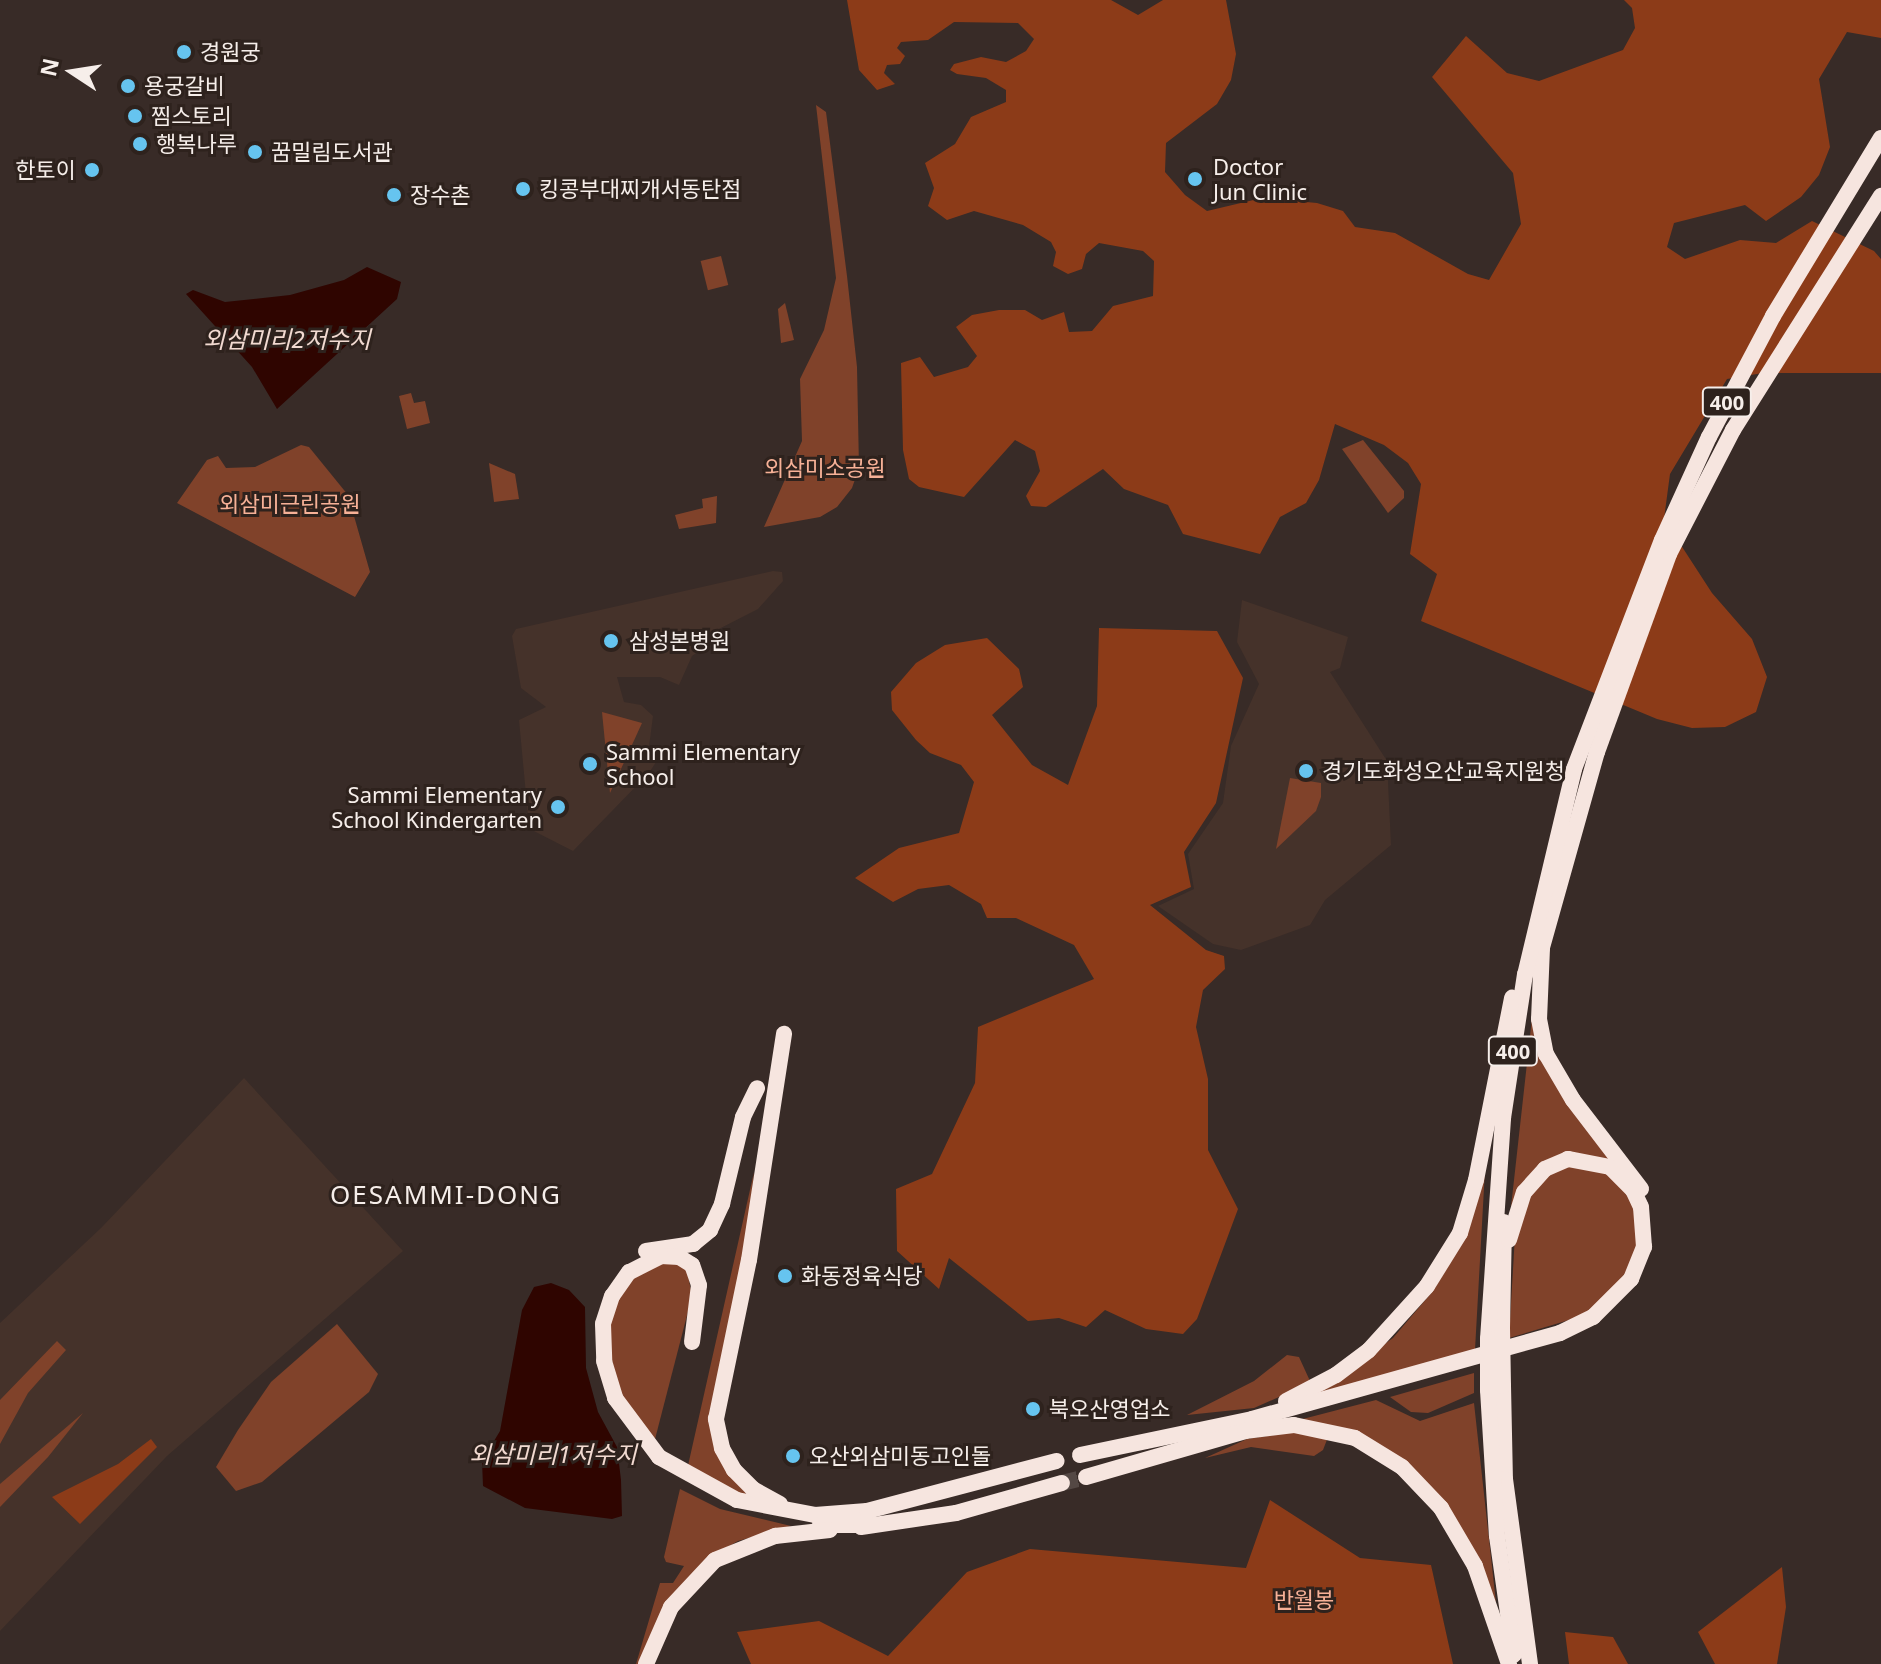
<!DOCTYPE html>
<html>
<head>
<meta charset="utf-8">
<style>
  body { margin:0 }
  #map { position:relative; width:1881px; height:1664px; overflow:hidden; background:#382b27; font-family:"Noto Sans","Noto Sans KR",sans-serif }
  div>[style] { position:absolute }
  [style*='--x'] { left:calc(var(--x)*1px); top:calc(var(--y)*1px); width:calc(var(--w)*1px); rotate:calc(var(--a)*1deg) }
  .built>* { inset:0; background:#45322a }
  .green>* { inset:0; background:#80422a; transform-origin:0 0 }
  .forest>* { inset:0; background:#8c3b18 }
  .water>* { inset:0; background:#2f0500 }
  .highway-tunnel>* { height:16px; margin-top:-8px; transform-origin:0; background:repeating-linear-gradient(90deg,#544844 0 16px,transparent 0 24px) }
  .highway>* { height:16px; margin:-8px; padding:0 8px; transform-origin:8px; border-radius:8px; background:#f6e5df }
  .highway-bridge>* { height:16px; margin:-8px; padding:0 8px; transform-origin:8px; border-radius:8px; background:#f6e5df }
  .dots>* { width:22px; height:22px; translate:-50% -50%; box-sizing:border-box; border:4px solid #2e221d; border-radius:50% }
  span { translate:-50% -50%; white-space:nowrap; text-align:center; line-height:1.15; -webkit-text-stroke:6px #2e221d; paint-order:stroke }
  .shield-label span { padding:2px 6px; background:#2e221d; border:2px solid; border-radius:6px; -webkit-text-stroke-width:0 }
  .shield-label { font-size:20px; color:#f6eeea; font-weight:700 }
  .poi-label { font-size:22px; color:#f6eeea }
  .left { translate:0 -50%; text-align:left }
  .right { translate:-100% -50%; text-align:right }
  .park-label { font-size:22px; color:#f7b197 }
  .water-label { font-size:24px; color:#f2dad1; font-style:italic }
  .quarter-label { font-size:26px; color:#f6eeea; letter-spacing:2px }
  .north { position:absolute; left:32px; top:32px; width:80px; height:80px; -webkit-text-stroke:6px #2e221d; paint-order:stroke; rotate:282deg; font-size:22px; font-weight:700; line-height:32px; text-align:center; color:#f6eeea }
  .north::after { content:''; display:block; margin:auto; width:28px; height:36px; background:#f6eeea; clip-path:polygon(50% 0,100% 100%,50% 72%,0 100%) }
</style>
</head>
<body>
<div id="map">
  <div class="built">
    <i style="clip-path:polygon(773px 571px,782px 572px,783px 581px,758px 609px,713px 632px,709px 644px,692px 656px,679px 685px,660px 677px,617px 677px,624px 702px,641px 705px,653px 716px,649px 747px,665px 748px,649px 773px,573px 851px,524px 826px,519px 817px,528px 816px,519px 720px,546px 707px,521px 688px,512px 636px,516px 629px)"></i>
    <i style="clip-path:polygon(1242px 600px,1348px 637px,1340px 668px,1330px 672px,1387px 761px,1391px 845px,1325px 900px,1310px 925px,1241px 950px,1213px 944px,1158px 906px,1194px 889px,1188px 854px,1223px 803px,1231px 746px,1259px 684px,1237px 642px)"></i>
    <i style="clip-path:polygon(244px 1078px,403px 1251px,167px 1456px,0 1631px,0 1323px,101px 1228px)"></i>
  </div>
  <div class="green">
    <i style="clip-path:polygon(816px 105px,826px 112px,847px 276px,857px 367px,859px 468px,852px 488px,837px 507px,820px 517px,764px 527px,802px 441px,800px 379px,824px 330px,836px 278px)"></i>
    <i style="left:721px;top:256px;width:30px;height:21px;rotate:76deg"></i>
    <i style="clip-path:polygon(785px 303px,794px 340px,781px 343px,778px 309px)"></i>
    <i style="clip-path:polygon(411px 393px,414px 403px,425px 401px,430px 423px,407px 429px,399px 396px)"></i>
    <i style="clip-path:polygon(1363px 440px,1404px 491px,1404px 498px,1388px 513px,1342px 449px)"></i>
    <i style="clip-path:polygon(301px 445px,309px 447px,348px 495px,370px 572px,355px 597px,177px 503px,207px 460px,218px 456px,226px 468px,255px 467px)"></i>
    <i style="clip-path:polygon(489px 463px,515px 474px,519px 499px,494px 502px)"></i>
    <i style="clip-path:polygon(717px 496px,716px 523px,679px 529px,675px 515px,703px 508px,702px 499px)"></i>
    <i style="clip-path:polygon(602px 712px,642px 723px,610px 793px)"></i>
    <i style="clip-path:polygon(1290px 778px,1321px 783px,1321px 797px,1316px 811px,1276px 849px)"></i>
    <i style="clip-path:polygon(1532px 1018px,1629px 1178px,1557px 1158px,1511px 1207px)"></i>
    <i style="clip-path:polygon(1568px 1165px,1595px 1166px,1619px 1182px,1636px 1209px,1639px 1243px,1630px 1268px,1601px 1302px,1579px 1317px,1509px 1338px,1515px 1235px,1524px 1203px,1542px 1178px)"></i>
    <i style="clip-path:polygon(1485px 1170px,1475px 1350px,1311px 1396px,1393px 1338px,1433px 1291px,1458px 1250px)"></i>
    <i style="clip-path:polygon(754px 1172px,747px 1239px,712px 1402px,749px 1499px,687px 1470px)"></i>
    <i style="clip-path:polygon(671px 1260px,687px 1270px,692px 1296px,654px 1443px,617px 1391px,608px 1335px,614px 1306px,631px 1277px)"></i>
    <i style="clip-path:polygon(337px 1324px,378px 1374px,369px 1392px,262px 1482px,236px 1491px,216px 1467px,238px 1430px,271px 1382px)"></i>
    <i style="clip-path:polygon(57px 1341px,66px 1350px,28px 1393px,0 1444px,0 1400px)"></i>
    <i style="clip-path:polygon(1287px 1355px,1299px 1357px,1310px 1381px,1297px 1389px,1254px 1408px,1187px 1415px,1254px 1381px)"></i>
    <i style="clip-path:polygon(1474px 1373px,1474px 1393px,1428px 1413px,1411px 1412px,1390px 1397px)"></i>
    <i style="clip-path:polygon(1376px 1400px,1420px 1421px,1474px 1403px,1496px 1603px,1484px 1572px,1389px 1452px,1295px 1421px)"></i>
    <i style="clip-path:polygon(83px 1413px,48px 1457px,0 1507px,0 1484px)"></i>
    <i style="clip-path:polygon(1293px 1432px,1328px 1437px,1323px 1450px,1314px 1456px,1251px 1447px,1205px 1458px,1247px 1439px)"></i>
    <i style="clip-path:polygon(680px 1489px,720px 1509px,791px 1526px,738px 1541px,708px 1558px,667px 1603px,643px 1664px,636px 1664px,660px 1583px,673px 1583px,684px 1566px,666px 1562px,664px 1557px)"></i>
  </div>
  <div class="forest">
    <i style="clip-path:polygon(847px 0,1111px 0,1138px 15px,1163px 0,1226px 0,1236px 54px,1231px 80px,1217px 104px,1166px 143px,1165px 172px,1185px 195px,1207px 211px,1262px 198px,1317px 203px,1343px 211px,1355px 227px,1395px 233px,1468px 274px,1489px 280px,1521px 224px,1513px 173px,1432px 77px,1466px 36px,1507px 73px,1539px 81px,1623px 50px,1635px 28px,1632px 8px,1624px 0,1881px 0,1881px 38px,1847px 32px,1819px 79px,1830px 147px,1819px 175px,1801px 197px,1766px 221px,1745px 205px,1674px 223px,1667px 247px,1685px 259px,1740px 240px,1776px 243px,1812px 221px,1874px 251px,1881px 259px,1881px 373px,1763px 373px,1727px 379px,1670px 474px,1664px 519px,1712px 593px,1752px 639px,1767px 677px,1756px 712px,1725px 727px,1692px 728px,1657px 719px,1421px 621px,1437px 574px,1410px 554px,1421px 484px,1408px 463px,1384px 445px,1335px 424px,1319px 480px,1306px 503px,1280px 517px,1260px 554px,1183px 534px,1168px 505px,1124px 489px,1103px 469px,1046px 507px,1031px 506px,1026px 496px,1040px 471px,1035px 451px,1015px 440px,964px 497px,919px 487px,909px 479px,903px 450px,901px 363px,920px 357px,934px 377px,968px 367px,977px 356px,956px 327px,972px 315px,999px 310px,1025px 310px,1042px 320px,1064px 312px,1069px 332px,1092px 331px,1113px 306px,1153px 296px,1154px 261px,1143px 251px,1099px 243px,1086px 254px,1082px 269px,1068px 274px,1053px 266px,1056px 252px,1051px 242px,1023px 225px,974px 211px,947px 220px,928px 206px,934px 188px,925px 163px,955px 144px,971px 117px,1006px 102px,1006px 90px,986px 78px,957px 74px,950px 70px,954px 64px,981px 57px,1006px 62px,1026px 51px,1034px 39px,1018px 23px,954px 22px,928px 40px,901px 42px,897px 48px,905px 56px,900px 64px,887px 65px,884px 73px,895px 84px,877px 90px,859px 70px)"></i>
    <i style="clip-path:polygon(1099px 628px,1217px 631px,1243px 678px,1216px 803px,1184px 852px,1191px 887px,1150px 905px,1206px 950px,1224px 956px,1225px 969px,1203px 990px,1196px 1027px,1208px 1079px,1208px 1150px,1238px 1209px,1197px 1319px,1183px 1334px,1146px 1329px,1105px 1310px,1086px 1327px,1059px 1318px,1028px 1321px,949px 1258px,939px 1289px,897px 1251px,896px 1189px,932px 1174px,975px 1083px,978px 1027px,1094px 979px,1074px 945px,1016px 918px,987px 918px,981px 904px,949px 885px,918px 889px,893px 902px,855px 878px,899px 848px,959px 833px,974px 782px,961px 765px,930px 753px,916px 740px,892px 710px,891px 692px,916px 663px,945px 645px,987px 638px,1019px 669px,1023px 687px,992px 715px,1032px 765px,1068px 785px,1097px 706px)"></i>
    <i style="clip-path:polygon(151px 1439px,157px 1447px,80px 1524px,52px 1497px,118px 1464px)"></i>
    <i style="clip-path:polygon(1270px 1500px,1360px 1558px,1431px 1565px,1453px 1664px,751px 1664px,737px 1632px,819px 1621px,888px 1656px,967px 1572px,1030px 1549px,1246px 1568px)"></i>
    <i style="clip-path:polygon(1782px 1567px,1786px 1607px,1777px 1664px,1715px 1664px,1698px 1632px)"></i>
    <i style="clip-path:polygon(1565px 1632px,1613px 1637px,1628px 1664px,1569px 1664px)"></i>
  </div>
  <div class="water">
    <i style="clip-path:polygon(367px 267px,401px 282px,397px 299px,277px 409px,252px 367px,186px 294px,193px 290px,225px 302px,290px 295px,344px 280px)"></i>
    <i style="clip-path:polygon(551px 1283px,569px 1290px,585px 1307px,586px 1368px,598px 1412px,617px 1447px,621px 1480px,622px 1516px,612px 1519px,525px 1508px,483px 1486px,482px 1461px,500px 1431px,522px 1310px,534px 1287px)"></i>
  </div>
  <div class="highway-tunnel">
    <i style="--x:1062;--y:1483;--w:25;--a:-14"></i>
  </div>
  <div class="highway">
    <i style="--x:1542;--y:948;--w:71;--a:92.4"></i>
    <i style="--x:1539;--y:1019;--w:36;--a:79"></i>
    <i style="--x:1546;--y:1054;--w:53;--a:59.6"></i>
    <i style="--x:1573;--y:1100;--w:112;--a:52.6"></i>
    <i style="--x:1539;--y:958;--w:214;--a:-74.3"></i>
    <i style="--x:1597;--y:752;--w:211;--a:-70"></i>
    <i style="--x:1669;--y:554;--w:140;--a:-62.7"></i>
    <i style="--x:1733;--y:430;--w:277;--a:-57.7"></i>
    <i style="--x:646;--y:1251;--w:48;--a:-8.5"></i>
    <i style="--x:693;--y:1244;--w:22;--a:-39"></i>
    <i style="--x:710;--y:1230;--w:29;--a:-65"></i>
    <i style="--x:722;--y:1204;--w:89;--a:-76.4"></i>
    <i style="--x:743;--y:1117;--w:32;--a:-64"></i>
    <i style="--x:1502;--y:1328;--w:106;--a:-88.9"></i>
    <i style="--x:1488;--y:1339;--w:222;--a:-86.1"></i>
    <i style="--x:1503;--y:1118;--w:145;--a:-81.3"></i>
    <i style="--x:1525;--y:975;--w:212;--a:-76.6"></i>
    <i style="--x:1574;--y:769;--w:245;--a:-69"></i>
    <i style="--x:1662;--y:540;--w:113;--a:-65.5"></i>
    <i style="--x:1709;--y:437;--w:137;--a:-62.1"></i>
    <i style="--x:1773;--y:316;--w:208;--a:-58.8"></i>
    <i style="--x:692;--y:1342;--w:57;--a:-83"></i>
    <i style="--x:699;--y:1285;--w:21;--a:-109"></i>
    <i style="--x:692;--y:1265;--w:15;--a:-148"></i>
    <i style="--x:679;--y:1257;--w:18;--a:-177"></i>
    <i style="--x:661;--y:1256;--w:36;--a:153"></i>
    <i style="--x:629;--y:1272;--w:29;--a:125"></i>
    <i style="--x:612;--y:1296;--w:29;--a:108"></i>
    <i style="--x:603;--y:1324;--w:37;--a:88"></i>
    <i style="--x:604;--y:1361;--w:39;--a:73"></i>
    <i style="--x:615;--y:1398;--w:74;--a:53.3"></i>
    <i style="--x:659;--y:1457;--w:89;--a:28.9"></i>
    <i style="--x:737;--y:1500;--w:79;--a:10.9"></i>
    <i style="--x:815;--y:1515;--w:52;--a:-4.4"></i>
    <i style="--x:867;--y:1511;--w:196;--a:-14.8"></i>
    <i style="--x:1503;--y:1386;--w:93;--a:88.8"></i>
    <i style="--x:1505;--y:1479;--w:187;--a:82.3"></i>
    <i style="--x:1488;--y:1390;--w:146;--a:86.5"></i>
    <i style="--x:1497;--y:1536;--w:120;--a:81.9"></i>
    <i style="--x:1286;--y:1401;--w:56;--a:-27.5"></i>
    <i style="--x:1336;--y:1375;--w:41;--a:-37.1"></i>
    <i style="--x:1369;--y:1350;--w:86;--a:-47.8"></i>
    <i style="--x:1427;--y:1286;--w:62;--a:-58.1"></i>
    <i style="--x:1460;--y:1233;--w:55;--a:-73.2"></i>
    <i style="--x:1476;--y:1180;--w:186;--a:-78.8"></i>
    <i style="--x:1080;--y:1455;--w:176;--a:-11.8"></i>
    <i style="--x:1252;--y:1419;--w:320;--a:-15.6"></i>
    <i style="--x:1560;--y:1333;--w:37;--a:-26"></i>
    <i style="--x:1593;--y:1317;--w:54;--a:-45"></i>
    <i style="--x:1631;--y:1279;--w:35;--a:-68"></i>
    <i style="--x:1644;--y:1247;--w:40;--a:-94.3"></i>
    <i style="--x:1641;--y:1207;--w:19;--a:-115"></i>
    <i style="--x:1633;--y:1190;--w:33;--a:-135"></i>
    <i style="--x:1610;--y:1167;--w:43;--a:-169.2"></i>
    <i style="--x:1568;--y:1159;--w:25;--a:157"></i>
    <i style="--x:1545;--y:1169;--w:31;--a:132"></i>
    <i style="--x:1524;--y:1192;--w:50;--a:107.4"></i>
    <i style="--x:1086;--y:1477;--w:166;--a:-16.1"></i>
    <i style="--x:1245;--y:1431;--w:49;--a:-7"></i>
    <i style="--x:1294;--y:1425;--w:62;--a:12"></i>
    <i style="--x:1355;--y:1438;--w:55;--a:31.7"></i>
    <i style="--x:1402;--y:1467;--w:57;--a:46.4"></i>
    <i style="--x:1441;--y:1508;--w:67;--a:59.6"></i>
    <i style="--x:1475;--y:1566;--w:104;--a:70.9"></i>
    <i style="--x:780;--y:1504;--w:31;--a:-151"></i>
    <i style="--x:753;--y:1489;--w:27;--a:-135"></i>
    <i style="--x:734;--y:1470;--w:25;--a:-119"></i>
    <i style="--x:722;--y:1448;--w:30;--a:-102"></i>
    <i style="--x:716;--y:1419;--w:162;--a:-78.3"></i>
    <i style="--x:749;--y:1260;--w:229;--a:-81.2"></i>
    <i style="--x:820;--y:1525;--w:51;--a:0"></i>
    <i style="--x:861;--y:1527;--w:96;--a:-8.4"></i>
    <i style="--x:956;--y:1513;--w:110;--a:-15.8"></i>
    <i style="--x:646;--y:1664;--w:62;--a:-66.3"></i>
    <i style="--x:671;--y:1607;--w:64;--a:-46.9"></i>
    <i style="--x:715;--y:1560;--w:65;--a:-21.8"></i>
    <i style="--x:775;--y:1536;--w:55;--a:-6.2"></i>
  </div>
  <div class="highway-bridge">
    <i style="--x:1502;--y:1328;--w:58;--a:89"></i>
    <i style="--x:1488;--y:1339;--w:51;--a:90"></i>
  </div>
  <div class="dots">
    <i style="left:184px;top:52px;background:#66c4ef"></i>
    <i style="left:128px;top:86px;background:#66c4ef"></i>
    <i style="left:135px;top:116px;background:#66c4ef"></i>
    <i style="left:140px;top:144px;background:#66c4ef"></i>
    <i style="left:255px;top:152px;background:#66c4ef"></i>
    <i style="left:92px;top:170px;background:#66c4ef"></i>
    <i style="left:1195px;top:179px;background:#66c4ef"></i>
    <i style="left:523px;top:189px;background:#66c4ef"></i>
    <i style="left:394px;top:195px;background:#66c4ef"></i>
    <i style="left:611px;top:641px;background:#66c4ef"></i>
    <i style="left:590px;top:764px;background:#66c4ef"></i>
    <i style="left:1306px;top:771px;background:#66c4ef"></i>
    <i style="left:558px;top:807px;background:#66c4ef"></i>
    <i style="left:785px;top:1276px;background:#66c4ef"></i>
    <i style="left:1033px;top:1409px;background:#66c4ef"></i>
    <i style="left:793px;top:1456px;background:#66c4ef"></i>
  </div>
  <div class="shield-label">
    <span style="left:1727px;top:402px">400</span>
    <span style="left:1513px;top:1051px">400</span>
  </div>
  <div class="poi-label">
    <span class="left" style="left:200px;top:52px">경원궁</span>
    <span class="left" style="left:144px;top:86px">용궁갈비</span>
    <span class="left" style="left:151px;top:116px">찜스토리</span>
    <span class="left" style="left:156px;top:144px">행복나루</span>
    <span class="left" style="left:271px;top:152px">꿈밀림도서관</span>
    <span class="left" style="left:1213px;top:179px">Doctor<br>Jun Clinic</span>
    <span class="right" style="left:76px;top:170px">한토이</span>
    <span class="left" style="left:539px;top:189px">킹콩부대찌개서동탄점</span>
    <span class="left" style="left:410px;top:195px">장수촌</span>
    <span class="left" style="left:629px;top:641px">삼성본병원</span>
    <span class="left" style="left:606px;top:764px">Sammi Elementary<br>School</span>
    <span class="left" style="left:1322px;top:771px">경기도화성오산교육지원청</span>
    <span class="right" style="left:542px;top:807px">Sammi Elementary<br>School Kindergarten</span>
    <span class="left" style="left:801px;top:1276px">화동정육식당</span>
    <span class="left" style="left:1049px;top:1409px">북오산영업소</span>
    <span class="left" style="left:809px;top:1456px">오산외삼미동고인돌</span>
  </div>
  <div class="park-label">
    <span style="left:825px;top:468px">외삼미소공원</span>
    <span style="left:290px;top:504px">외삼미근린공원</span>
    <span style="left:1304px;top:1600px">반월봉</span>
  </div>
  <div class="water-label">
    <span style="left:287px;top:339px">외삼미리2저수지</span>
    <span style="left:553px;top:1454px">외삼미리1저수지</span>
  </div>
  <div class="quarter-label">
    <span style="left:446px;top:1195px">OESAMMI-DONG</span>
  </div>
  <div class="north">N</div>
</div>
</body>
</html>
